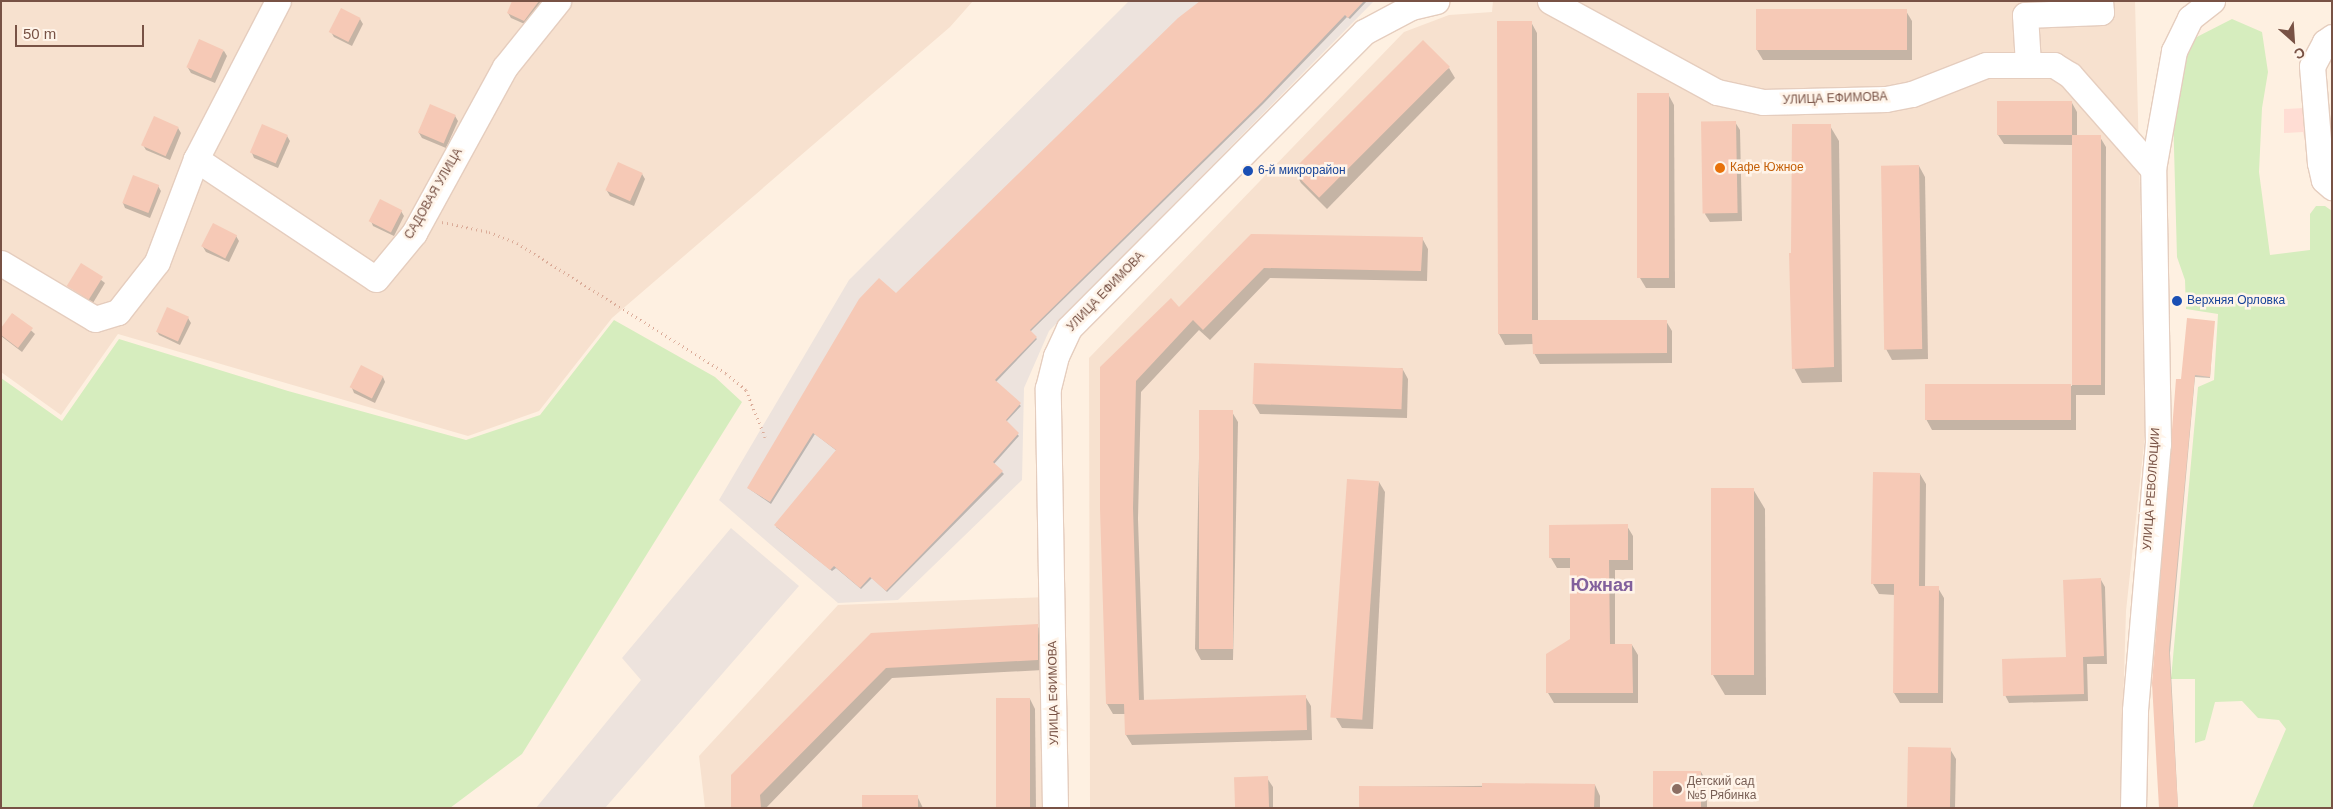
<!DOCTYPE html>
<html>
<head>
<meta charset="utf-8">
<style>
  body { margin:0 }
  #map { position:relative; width:2333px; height:809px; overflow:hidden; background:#fef0e1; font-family:Arial,sans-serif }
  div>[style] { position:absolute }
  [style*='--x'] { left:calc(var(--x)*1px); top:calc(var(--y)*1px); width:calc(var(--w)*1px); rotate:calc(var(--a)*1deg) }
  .residential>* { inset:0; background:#f7e1cf }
  .commercial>* { inset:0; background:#ffddd4 }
  .industrial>* { inset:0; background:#ede3dd }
  .green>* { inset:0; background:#d6edbe }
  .shadow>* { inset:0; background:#0003 }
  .building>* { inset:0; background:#f6c9b6; transform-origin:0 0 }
  .path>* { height:3px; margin-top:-1.5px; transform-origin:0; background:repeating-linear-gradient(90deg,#dbac99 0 1px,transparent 0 5px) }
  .roads { filter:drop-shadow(1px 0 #e5cdbe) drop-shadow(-1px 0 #e5cdbe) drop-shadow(0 1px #e5cdbe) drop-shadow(0 -1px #e5cdbe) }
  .minor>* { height:25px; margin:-12.5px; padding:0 12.5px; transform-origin:12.5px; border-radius:12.5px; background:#fff }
  .dots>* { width:14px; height:14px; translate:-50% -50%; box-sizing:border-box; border:2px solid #fff4e9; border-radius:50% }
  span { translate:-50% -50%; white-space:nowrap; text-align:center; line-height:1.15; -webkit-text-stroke:5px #fff4e9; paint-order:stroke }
  .street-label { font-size:12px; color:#785245 }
  .food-label { font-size:12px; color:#c56008 }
  .left { translate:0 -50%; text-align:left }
  .transit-label { font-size:12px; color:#164399 }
  .education-label { font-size:12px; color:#785e54 }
  .district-label { font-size:18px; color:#82609c; font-weight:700 }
  .frame { position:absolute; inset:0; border:2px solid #785245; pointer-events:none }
  .north { position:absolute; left:2268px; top:15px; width:50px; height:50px; -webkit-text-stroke:4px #fff4e9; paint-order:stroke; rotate:154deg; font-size:14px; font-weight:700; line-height:20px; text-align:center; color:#785245 }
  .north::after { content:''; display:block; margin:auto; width:18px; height:22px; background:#785245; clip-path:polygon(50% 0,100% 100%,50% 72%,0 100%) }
  .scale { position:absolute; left:15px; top:25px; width:129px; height:22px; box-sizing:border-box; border:2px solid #785245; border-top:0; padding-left:6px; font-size:15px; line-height:18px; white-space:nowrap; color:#785245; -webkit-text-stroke:4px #fff4e9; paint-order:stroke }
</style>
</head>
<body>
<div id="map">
  <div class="residential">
    <i style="clip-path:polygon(1px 1px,973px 1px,950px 27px,612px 318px,539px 411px,468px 436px,118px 334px,61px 415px,1px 372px)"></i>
    <i style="clip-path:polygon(1493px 1px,2135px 1px,2146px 426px,2126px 611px,2120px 808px,1090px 808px,1089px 358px,1404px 32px,1449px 15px,1492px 12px)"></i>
    <i style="clip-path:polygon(1046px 597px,1046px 808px,705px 808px,699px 756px,838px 605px)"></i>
  </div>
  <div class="commercial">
    <i style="clip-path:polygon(2304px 108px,2324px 140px,2305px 141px,2303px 132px,2284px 133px,2284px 109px)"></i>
  </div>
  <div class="industrial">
    <i style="clip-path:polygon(1129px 1px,1374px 1px,1049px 331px,1024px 388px,1022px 480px,898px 600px,838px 603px,719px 500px,849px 280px)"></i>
    <i style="clip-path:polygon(731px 528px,799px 586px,605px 808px,536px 808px,641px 680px,622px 658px)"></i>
  </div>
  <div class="green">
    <i style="clip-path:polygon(2232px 19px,2262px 32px,2268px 72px,2262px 108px,2259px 172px,2270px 255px,2310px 250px,2310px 214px,2316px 206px,2325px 206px,2332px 211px,2332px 808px,2252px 808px,2286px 729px,2279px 720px,2258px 718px,2242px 701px,2215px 702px,2205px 740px,2195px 743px,2195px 679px,2171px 679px,2198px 387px,2214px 380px,2218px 314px,2186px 309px,2185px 280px,2177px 257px,2173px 112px,2187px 42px)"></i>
    <i style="clip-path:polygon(614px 320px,715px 377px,742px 402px,522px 754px,450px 808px,1px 808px,1px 378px,62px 421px,119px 339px,288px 391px,466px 440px,540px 415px)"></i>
  </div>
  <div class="shadow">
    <i style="clip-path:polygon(513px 1px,546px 1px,527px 25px,511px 18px,508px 13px)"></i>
    <i style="clip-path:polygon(1202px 1px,1367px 1px,1350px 19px,1347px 17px,1263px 104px,1030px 332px,1037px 339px,996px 382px,1021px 406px,1006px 422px,1019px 436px,994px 464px,1004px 474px,887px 592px,872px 578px,861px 589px,836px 568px,832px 571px,776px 527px,837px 451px,815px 434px,771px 504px,748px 488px,896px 294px)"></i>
    <i style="clip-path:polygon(1906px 11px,1912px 21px,1912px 60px,1763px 60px,1757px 50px)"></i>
    <i style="clip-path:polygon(360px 19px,363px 24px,352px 46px,334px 37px,331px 32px)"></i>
    <i style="clip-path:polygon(1498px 22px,1531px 22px,1537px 33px,1538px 321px,1666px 321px,1672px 331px,1672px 363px,1540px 364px,1534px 353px,1534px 344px,1505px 345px,1499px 334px)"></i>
    <i style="clip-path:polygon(224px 51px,227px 56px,215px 83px,191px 73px,188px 68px)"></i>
    <i style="clip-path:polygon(1449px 68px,1455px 78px,1327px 209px,1301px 183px,1295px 172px)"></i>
    <i style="clip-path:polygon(1638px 94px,1668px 94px,1674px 105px,1675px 288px,1646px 288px,1640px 278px)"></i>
    <i style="clip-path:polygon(2072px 103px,2077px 112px,2077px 136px,2100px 137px,2106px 147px,2105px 395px,2076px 395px,2076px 430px,1932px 430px,1926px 419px,1926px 386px,2072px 386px,2073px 145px,2004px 144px,1998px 135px)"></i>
    <i style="clip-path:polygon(455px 116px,458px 121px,446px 148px,422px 138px,419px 133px)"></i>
    <i style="clip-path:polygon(1735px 122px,1740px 130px,1742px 221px,1710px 222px,1705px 214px)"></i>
    <i style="clip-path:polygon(1830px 126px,1839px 141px,1842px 382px,1802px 383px,1794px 368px,1793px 254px)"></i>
    <i style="clip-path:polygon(178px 128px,181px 133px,170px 160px,146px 150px,143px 145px)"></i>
    <i style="clip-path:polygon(287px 136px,290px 141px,278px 168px,254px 158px,252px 153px)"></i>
    <i style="clip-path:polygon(1919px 166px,1925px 177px,1928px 359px,1892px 360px,1886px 349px)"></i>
    <i style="clip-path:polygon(642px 174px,645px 179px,634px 206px,610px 196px,607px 191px)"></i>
    <i style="clip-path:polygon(158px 186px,161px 191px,150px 218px,125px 208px,123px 203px)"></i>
    <i style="clip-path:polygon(401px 211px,404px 216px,394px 236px,373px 226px,371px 221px)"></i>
    <i style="clip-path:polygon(1252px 235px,1422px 238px,1428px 249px,1427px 281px,1270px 278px,1210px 340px,1199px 330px,1141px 392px,1138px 519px,1144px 701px,1305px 696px,1311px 706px,1312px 740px,1132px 745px,1126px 735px,1126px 714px,1113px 714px,1107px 704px,1101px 368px,1179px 308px)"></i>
    <i style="clip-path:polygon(236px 236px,239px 241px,229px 262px,206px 252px,203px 247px)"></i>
    <i style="clip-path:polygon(82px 265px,105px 283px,93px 303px,69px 286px)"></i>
    <i style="clip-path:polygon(13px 314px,35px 334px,22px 352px,1px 336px,1px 330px)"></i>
    <i style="clip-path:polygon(188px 318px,191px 323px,180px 345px,159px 335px,157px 331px)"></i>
    <i style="clip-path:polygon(2214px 322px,2210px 378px,2195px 377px,2170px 653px,2178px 808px,2159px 808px,2183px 381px)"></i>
    <i style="clip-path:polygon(361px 367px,383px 377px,385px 382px,375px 403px,354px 393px,352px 388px)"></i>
    <i style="clip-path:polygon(1402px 368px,1408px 379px,1407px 418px,1260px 414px,1254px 404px)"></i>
    <i style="clip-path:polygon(1200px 411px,1232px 412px,1238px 422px,1233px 660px,1201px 660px,1195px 649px)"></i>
    <i style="clip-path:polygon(1874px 474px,1920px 474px,1926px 484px,1925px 588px,1938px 588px,1944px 598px,1943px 703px,1900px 703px,1894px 693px,1895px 595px,1879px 594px,1873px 584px)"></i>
    <i style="clip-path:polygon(1379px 482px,1385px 492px,1373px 729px,1342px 728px,1336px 718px)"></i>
    <i style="clip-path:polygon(1753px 489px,1765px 509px,1766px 695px,1725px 695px,1713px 675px)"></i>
    <i style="clip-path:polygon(1627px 526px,1633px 536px,1633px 570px,1615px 570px,1615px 645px,1632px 645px,1638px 655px,1638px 703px,1554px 703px,1548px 693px,1548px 655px,1572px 640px,1571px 568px,1557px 568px,1551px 558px)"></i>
    <i style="clip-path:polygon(2101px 580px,2105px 587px,2107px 664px,2087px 664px,2088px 701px,2009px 703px,2005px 695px,2067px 658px)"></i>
    <i style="clip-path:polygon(1037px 625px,1043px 635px,1043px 670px,892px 678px,766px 808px,732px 808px,872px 634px)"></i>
    <i style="clip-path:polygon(1030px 699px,1035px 709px,1036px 808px,998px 808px)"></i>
    <i style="clip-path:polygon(1950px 749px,1956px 759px,1955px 808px,1908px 808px)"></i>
    <i style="clip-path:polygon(1701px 772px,1707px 782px,1707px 808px,1655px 808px)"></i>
    <i style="clip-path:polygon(1267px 778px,1273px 787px,1273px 808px,1236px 808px)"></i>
    <i style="clip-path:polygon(1595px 785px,1600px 796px,1600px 808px,1360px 808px,1360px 787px)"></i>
    <i style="clip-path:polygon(917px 796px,923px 808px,882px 808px)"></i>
  </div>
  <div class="building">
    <i style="clip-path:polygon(512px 1px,539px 1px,524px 21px,507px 13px)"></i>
    <i style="clip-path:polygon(1200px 1px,1364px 1px,1348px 18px,1345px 15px,1262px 102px,1030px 330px,1037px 337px,995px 380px,1021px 403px,1006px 420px,1019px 433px,993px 462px,1003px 471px,886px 591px,870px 577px,860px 588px,834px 566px,830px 570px,774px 525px,836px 450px,813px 433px,770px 502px,747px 488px,859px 299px,879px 278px,896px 293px,1178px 18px)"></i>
    <i style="left:341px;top:8px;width:22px;height:27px;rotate:27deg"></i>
    <i style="left:1756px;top:9px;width:151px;height:41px"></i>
    <i style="clip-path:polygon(1497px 21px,1532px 21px,1532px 320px,1667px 320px,1667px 353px,1533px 354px,1532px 334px,1498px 334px)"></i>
    <i style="left:199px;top:39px;width:27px;height:31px;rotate:24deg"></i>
    <i style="left:1423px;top:40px;width:38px;height:185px;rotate:45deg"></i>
    <i style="left:1637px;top:93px;width:32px;height:185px"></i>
    <i style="left:1997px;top:101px;width:75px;height:34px"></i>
    <i style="left:430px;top:104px;width:28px;height:31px;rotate:23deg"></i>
    <i style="left:154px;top:116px;width:27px;height:32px;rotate:24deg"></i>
    <i style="left:1736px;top:121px;width:92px;height:35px;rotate:89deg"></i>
    <i style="left:262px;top:124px;width:28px;height:31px;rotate:23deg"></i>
    <i style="clip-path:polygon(1792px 124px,1831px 124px,1834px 367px,1792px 369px,1789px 253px,1791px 253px)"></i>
    <i style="left:2072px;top:135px;width:29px;height:250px"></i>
    <i style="left:618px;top:162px;width:27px;height:31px;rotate:24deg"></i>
    <i style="left:1919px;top:165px;width:184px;height:38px;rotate:89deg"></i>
    <i style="left:133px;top:175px;width:28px;height:30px;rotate:21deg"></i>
    <i style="left:380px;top:199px;width:25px;height:25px;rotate:27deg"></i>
    <i style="left:213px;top:223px;width:27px;height:26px;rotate:27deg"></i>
    <i style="clip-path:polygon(1251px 234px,1423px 237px,1421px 271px,1264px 268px,1203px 330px,1193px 320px,1136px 381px,1133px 508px,1139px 700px,1306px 695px,1307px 730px,1125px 735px,1124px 704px,1106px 704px,1100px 509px,1100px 367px,1171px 298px,1179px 307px)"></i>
    <i style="left:81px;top:263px;width:26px;height:27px;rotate:32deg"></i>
    <i style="left:167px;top:307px;width:24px;height:27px;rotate:24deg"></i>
    <i style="clip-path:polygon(12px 313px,33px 328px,18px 348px,1px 335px,1px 328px)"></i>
    <i style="clip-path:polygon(2187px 318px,2215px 321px,2210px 377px,2195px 375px,2169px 650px,2178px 808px,2159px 808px,2152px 683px,2176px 379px,2181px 379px)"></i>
    <i style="left:1254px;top:363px;width:149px;height:41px;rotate:2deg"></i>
    <i style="left:361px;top:365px;width:25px;height:25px;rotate:27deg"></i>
    <i style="left:1925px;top:384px;width:146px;height:36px"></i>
    <i style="left:1199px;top:410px;width:34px;height:239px"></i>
    <i style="clip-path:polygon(1873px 472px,1920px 473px,1919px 586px,1939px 586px,1938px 693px,1893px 693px,1894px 584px,1871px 584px)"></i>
    <i style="left:1347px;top:479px;width:32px;height:239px;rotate:4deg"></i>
    <i style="left:1711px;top:488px;width:43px;height:187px"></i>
    <i style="clip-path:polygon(1628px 524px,1628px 560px,1609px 560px,1610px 644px,1632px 644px,1633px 693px,1546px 693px,1546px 654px,1570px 639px,1570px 558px,1549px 558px,1549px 525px)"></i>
    <i style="clip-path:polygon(2101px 578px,2104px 656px,2083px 657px,2084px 694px,2003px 696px,2002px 659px,2066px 657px,2063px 580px)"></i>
    <i style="clip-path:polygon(1038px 624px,1038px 660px,886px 668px,760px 795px,761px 808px,731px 808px,731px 775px,871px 633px)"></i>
    <i style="left:996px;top:698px;width:34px;height:110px"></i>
    <i style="left:1908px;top:747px;width:43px;height:61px;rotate:1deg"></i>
    <i style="left:1653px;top:771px;width:48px;height:37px"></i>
    <i style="left:1268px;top:776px;width:32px;height:34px;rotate:88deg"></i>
    <i style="clip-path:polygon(1482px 783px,1595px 784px,1594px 808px,1359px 808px,1359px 786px,1482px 787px)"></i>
    <i style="left:862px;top:795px;width:56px;height:13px"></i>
  </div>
  <div class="path">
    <i style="--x:442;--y:222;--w:48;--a:12"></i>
    <i style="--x:489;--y:232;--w:30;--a:21"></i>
    <i style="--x:517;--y:243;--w:246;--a:31.9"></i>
    <i style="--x:726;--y:373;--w:26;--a:40"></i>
    <i style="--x:746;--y:390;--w:51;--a:68"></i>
  </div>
  <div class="roads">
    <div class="minor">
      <i style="--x:1550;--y:1;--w:190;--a:28.6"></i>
      <i style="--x:1717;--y:92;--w:47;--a:12.3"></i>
      <i style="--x:1763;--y:102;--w:123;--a:-1.4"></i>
      <i style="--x:1886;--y:99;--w:26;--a:-11"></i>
      <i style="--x:1912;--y:94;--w:79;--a:-21.4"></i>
      <i style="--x:1986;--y:65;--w:68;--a:0"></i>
      <i style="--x:2054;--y:65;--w:19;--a:32"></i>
      <i style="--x:2070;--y:75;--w:125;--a:48.6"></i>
      <i style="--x:2332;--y:37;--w:9;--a:144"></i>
      <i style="--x:2325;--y:42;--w:27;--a:118"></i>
      <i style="--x:2312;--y:66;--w:97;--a:85.3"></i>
      <i style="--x:2320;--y:163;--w:17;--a:77"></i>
      <i style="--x:2324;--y:180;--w:11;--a:41"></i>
      <i style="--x:2028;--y:64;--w:49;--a:-93.5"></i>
      <i style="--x:2025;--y:15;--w:76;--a:-2.3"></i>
      <i style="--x:2101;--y:12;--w:11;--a:-95"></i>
      <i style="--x:196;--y:159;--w:178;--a:-62.6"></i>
      <i style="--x:1;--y:263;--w:109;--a:30.8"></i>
      <i style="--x:95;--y:319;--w:24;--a:-17"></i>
      <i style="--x:118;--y:312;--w:63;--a:-52"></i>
      <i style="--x:157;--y:262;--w:110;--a:-69.3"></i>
      <i style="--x:196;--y:159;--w:216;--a:33.7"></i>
      <i style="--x:376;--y:279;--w:60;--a:-50.4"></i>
      <i style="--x:414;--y:233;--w:189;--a:-61.3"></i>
      <i style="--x:505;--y:67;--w:85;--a:-51.2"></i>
      <i style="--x:1055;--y:808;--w:420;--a:-91"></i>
      <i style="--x:1048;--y:388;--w:33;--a:-76"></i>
      <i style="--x:1056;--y:356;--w:31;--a:-65"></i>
      <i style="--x:1069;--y:328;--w:418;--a:-45.1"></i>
      <i style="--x:1364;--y:32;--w:53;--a:-28"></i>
      <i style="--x:1411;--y:7;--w:26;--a:-13"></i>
      <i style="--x:2133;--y:808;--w:98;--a:-88.8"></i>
      <i style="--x:2135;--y:710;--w:267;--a:-85.1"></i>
      <i style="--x:2158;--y:444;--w:275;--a:-91"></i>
      <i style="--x:2153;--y:169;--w:120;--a:-79.9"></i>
      <i style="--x:2174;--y:51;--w:37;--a:-64"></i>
      <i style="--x:2190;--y:18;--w:28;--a:-38"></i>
    </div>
  </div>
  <div class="dots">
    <i style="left:1720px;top:168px;background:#e8710a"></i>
    <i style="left:1248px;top:171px;background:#1a4fb4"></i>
    <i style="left:2177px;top:301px;background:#1a4fb4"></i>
    <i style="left:1677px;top:789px;background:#8d6e63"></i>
  </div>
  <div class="street-label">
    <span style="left:1835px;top:99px;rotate:-2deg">УЛИЦА ЕФИМОВА</span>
    <span style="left:434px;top:194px;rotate:-60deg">САДОВАЯ УЛИЦА</span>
    <span style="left:1106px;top:292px;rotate:-46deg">УЛИЦА ЕФИМОВА</span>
    <span style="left:2152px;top:489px;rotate:-86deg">УЛИЦА РЕВОЛЮЦИИ</span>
    <span style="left:1054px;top:693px;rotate:-91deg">УЛИЦА ЕФИМОВА</span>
  </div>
  <div class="food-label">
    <span class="left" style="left:1730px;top:168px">Кафе Южное</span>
  </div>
  <div class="transit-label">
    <span class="left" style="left:1258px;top:171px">6-й микрорайон</span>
    <span class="left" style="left:2187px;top:301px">Верхняя Орловка</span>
  </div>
  <div class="education-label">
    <span class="left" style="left:1687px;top:789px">Детский сад<br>№5 Рябинка</span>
  </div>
  <div class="district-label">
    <span style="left:1602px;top:585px">Южная</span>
  </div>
  <div class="frame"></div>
  <div class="north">С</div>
  <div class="scale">50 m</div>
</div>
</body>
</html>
